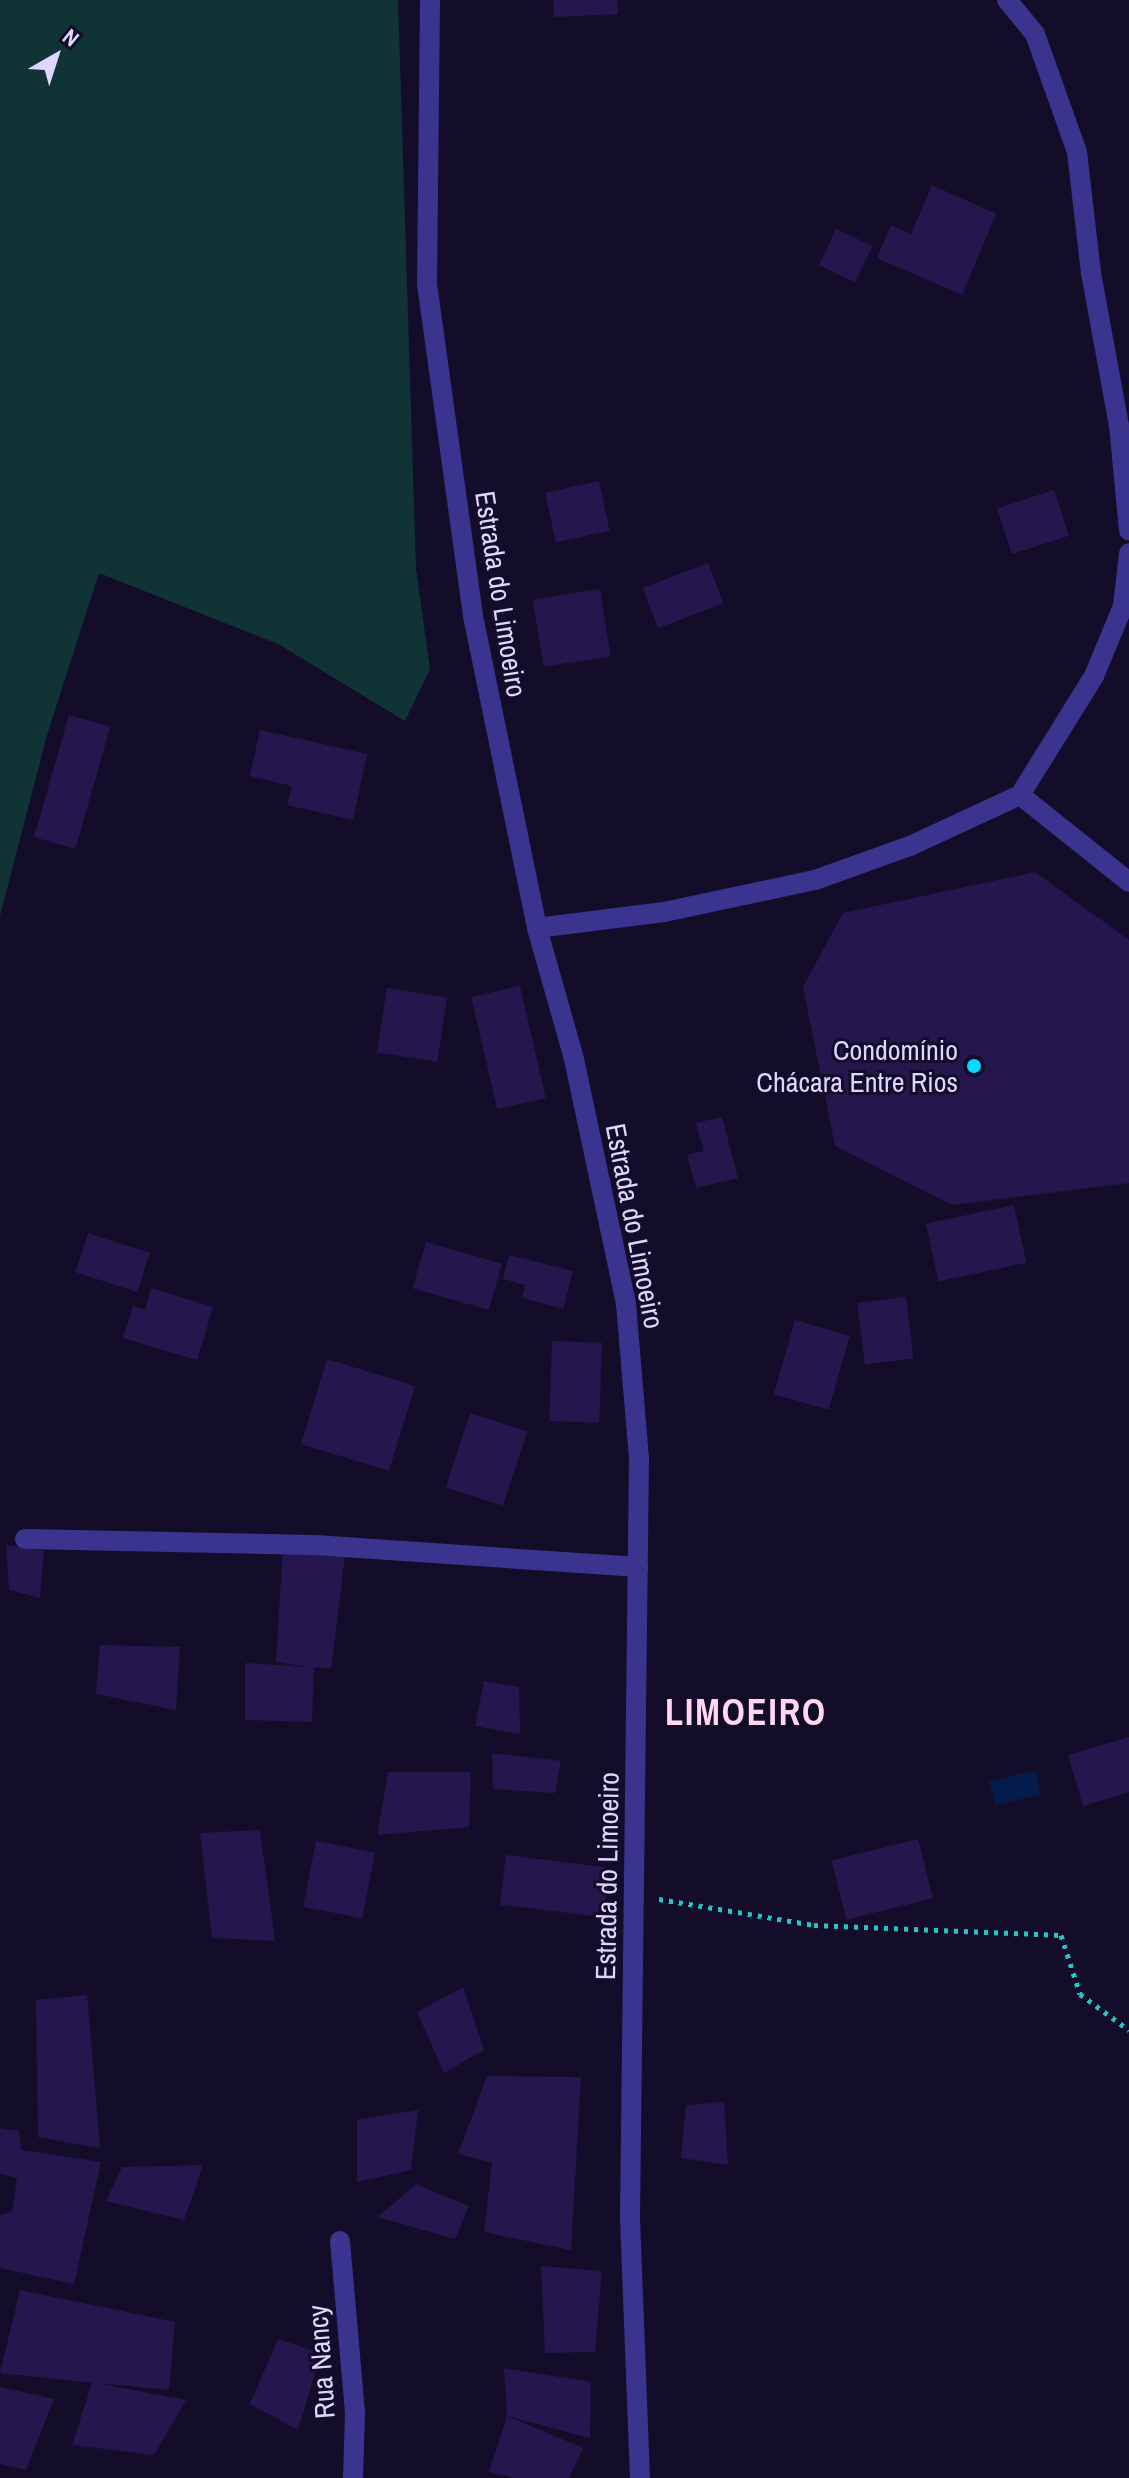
<!DOCTYPE html>
<html>
<head>
<meta charset="utf-8">
<style>
  body { margin:0 }
  #map { position:relative; width:1129px; height:2478px; overflow:hidden; background:#140d2a; font-family:"Archivo Narrow",sans-serif }
  div>[style] { position:absolute }
  [style*='--x'] { left:calc(var(--x)*1px); top:calc(var(--y)*1px); width:calc(var(--w)*1px); rotate:calc(var(--a)*1deg) }
  .green>* { inset:0; background:#103435 }
  .water>* { inset:0; background:#051b4c; transform-origin:0 0 }
  .building>* { inset:0; background:#25174d; transform-origin:0 0 }
  .path>* { height:5px; margin-top:-2.5px; transform-origin:0; background:repeating-linear-gradient(90deg,#22c7c5 0 4px,transparent 0 10px) }
  .minor>* { height:20px; margin:-10px; padding:0 10px; transform-origin:10px; border-radius:10px; background:#3b348e }
  .dots>* { width:22px; height:22px; translate:-50% -50%; box-sizing:border-box; border:4px solid #140d2a; border-radius:50% }
  span { translate:-50% -50%; white-space:nowrap; text-align:center; line-height:1.15; -webkit-text-stroke:6px #140d2a; paint-order:stroke }
  .street-label { font-size:28px; color:#ddd6ff }
  .poi-label { font-size:28px; color:#ddd6ff }
  .right { translate:-100% -50%; text-align:right }
  .district-label { font-size:36px; color:#ffd8ef; font-weight:700; letter-spacing:2px }
  .north { position:absolute; left:16px; top:16px; width:80px; height:80px; -webkit-text-stroke:6px #140d2a; paint-order:stroke; rotate:39deg; font-size:22px; font-weight:700; line-height:32px; text-align:center; color:#ddd6ff }
  .north::after { content:''; display:block; margin:auto; width:28px; height:36px; background:#ddd6ff; clip-path:polygon(50% 0,100% 100%,50% 72%,0 100%) }
</style>
</head>
<body>
<div id="map">
  <div class="green">
    <i style="clip-path:polygon(0 0,398px 0,416px 569px,430px 669px,405px 721px,278px 644px,99px 573px,47px 735px,0 916px)"></i>
  </div>
  <div class="water">
    <i style="left:1035px;top:1770px;width:25px;height:47px;rotate:76deg"></i>
  </div>
  <div class="building">
    <i style="clip-path:polygon(553px 0,617px 0,618px 14px,554px 17px)"></i>
    <i style="clip-path:polygon(932px 185px,996px 214px,962px 295px,877px 258px,891px 225px,911px 234px)"></i>
    <i style="left:836px;top:229px;width:40px;height:40px;rotate:25deg"></i>
    <i style="left:599px;top:481px;width:51px;height:55px;rotate:78deg"></i>
    <i style="left:1054px;top:490px;width:48px;height:60px;rotate:72deg"></i>
    <i style="left:708px;top:563px;width:43px;height:70px;rotate:69deg"></i>
    <i style="left:600px;top:589px;width:68px;height:68px;rotate:81deg"></i>
    <i style="left:69px;top:715px;width:43px;height:127px;rotate:16deg"></i>
    <i style="clip-path:polygon(260px 730px,367px 754px,353px 820px,287px 805px,292px 786px,250px 776px)"></i>
    <i style="clip-path:polygon(1035px 872px,1129px 940px,1129px 1183px,952px 1205px,835px 1146px,803px 987px,843px 913px)"></i>
    <i style="left:520px;top:986px;width:115px;height:50px;rotate:77deg"></i>
    <i style="left:387px;top:988px;width:61px;height:65px;rotate:9deg"></i>
    <i style="clip-path:polygon(722px 1117px,738px 1178px,696px 1188px,687px 1155px,704px 1151px,696px 1123px)"></i>
    <i style="left:1014px;top:1205px;width:59px;height:90px;rotate:78deg"></i>
    <i style="left:88px;top:1233px;width:65px;height:41px;rotate:18deg"></i>
    <i style="left:426px;top:1242px;width:79px;height:48px;rotate:16deg"></i>
    <i style="clip-path:polygon(509px 1255px,573px 1271px,563px 1309px,522px 1298px,525px 1285px,503px 1279px)"></i>
    <i style="clip-path:polygon(151px 1288px,213px 1307px,197px 1360px,123px 1338px,133px 1306px,145px 1310px)"></i>
    <i style="left:906px;top:1297px;width:62px;height:49px;rotate:83deg"></i>
    <i style="left:795px;top:1320px;width:57px;height:77px;rotate:16deg"></i>
    <i style="left:552px;top:1341px;width:50px;height:80px;rotate:2deg"></i>
    <i style="left:327px;top:1359px;width:92px;height:89px;rotate:17deg"></i>
    <i style="left:470px;top:1413px;width:60px;height:78px;rotate:18deg"></i>
    <i style="clip-path:polygon(6px 1545px,44px 1551px,40px 1598px,9px 1590px)"></i>
    <i style="clip-path:polygon(283px 1545px,346px 1548px,331px 1669px,314px 1667px,312px 1722px,245px 1720px,245px 1663px,307px 1667px,276px 1662px)"></i>
    <i style="clip-path:polygon(100px 1645px,180px 1647px,176px 1710px,96px 1694px)"></i>
    <i style="clip-path:polygon(484px 1681px,519px 1687px,520px 1734px,475px 1726px)"></i>
    <i style="clip-path:polygon(1129px 1737px,1129px 1792px,1083px 1806px,1068px 1755px)"></i>
    <i style="clip-path:polygon(492px 1753px,561px 1761px,555px 1793px,493px 1789px)"></i>
    <i style="clip-path:polygon(388px 1772px,471px 1772px,469px 1827px,377px 1835px)"></i>
    <i style="clip-path:polygon(260px 1830px,275px 1941px,212px 1938px,200px 1833px)"></i>
    <i style="left:918px;top:1839px;width:61px;height:89px;rotate:76deg"></i>
    <i style="left:316px;top:1841px;width:60px;height:67px;rotate:11deg"></i>
    <i style="left:506px;top:1855px;width:104px;height:50px;rotate:7deg"></i>
    <i style="clip-path:polygon(463px 1987px,484px 2050px,444px 2073px,417px 2012px)"></i>
    <i style="clip-path:polygon(87px 1995px,100px 2148px,38px 2137px,36px 2000px)"></i>
    <i style="clip-path:polygon(487px 2076px,581px 2077px,571px 2250px,484px 2232px,492px 2163px,458px 2154px)"></i>
    <i style="clip-path:polygon(724px 2102px,728px 2165px,681px 2158px,686px 2105px)"></i>
    <i style="clip-path:polygon(418px 2110px,411px 2170px,357px 2182px,357px 2120px)"></i>
    <i style="clip-path:polygon(0 2128px,19px 2131px,21px 2150px,101px 2162px,74px 2284px,0 2268px,0 2215px,12px 2212px,17px 2178px,0 2174px)"></i>
    <i style="clip-path:polygon(203px 2165px,184px 2220px,106px 2201px,122px 2167px)"></i>
    <i style="clip-path:polygon(416px 2184px,469px 2206px,455px 2239px,378px 2217px)"></i>
    <i style="clip-path:polygon(541px 2266px,602px 2271px,595px 2352px,545px 2353px)"></i>
    <i style="clip-path:polygon(20px 2290px,175px 2322px,169px 2390px,97px 2383px,186px 2400px,154px 2455px,72px 2445px,92px 2383px,0 2373px)"></i>
    <i style="clip-path:polygon(278px 2339px,321px 2353px,298px 2430px,250px 2404px)"></i>
    <i style="clip-path:polygon(504px 2368px,591px 2382px,590px 2438px,507px 2416px)"></i>
    <i style="clip-path:polygon(0 2387px,54px 2399px,26px 2470px,0 2464px)"></i>
    <i style="clip-path:polygon(507px 2416px,583px 2448px,569px 2478px,514px 2478px,489px 2472px)"></i>
  </div>
  <div class="path">
    <i style="--x:659;--y:1899;--w:157;--a:9.5"></i>
    <i style="--x:814;--y:1925;--w:247;--a:2.3"></i>
    <i style="--x:1061;--y:1935;--w:62;--a:72.1"></i>
    <i style="--x:1080;--y:1994;--w:61;--a:36.3"></i>
  </div>
  <div class="minor">
    <i style="--x:430;--y:0;--w:284;--a:90.6"></i>
    <i style="--x:427;--y:284;--w:335;--a:82.1"></i>
    <i style="--x:473;--y:616;--w:318;--a:78.4"></i>
    <i style="--x:537;--y:928;--w:136;--a:74.2"></i>
    <i style="--x:574;--y:1059;--w:250;--a:78"></i>
    <i style="--x:626;--y:1304;--w:155;--a:85.2"></i>
    <i style="--x:639;--y:1458;--w:761;--a:90.68"></i>
    <i style="--x:630;--y:2219;--w:259;--a:87.8"></i>
    <i style="--x:1007;--y:0;--w:44;--a:50.5"></i>
    <i style="--x:1035;--y:34;--w:125;--a:70.4"></i>
    <i style="--x:1077;--y:152;--w:122;--a:83.4"></i>
    <i style="--x:1091;--y:273;--w:155;--a:79.6"></i>
    <i style="--x:1119;--y:425;--w:106;--a:84.6"></i>
    <i style="--x:1020;--y:795;--w:140;--a:-58.1"></i>
    <i style="--x:1094;--y:676;--w:76;--a:-67.5"></i>
    <i style="--x:1123;--y:606;--w:53;--a:-83.5"></i>
    <i style="--x:537;--y:928;--w:128;--a:-7.2"></i>
    <i style="--x:664;--y:912;--w:154;--a:-12"></i>
    <i style="--x:815;--y:880;--w:101;--a:-19.7"></i>
    <i style="--x:910;--y:846;--w:121;--a:-24.9"></i>
    <i style="--x:1020;--y:795;--w:139;--a:38.6"></i>
    <i style="--x:25;--y:1539;--w:290;--a:1.2"></i>
    <i style="--x:315;--y:1545;--w:324;--a:3.9"></i>
    <i style="--x:340;--y:2241;--w:174;--a:85"></i>
    <i style="--x:355;--y:2414;--w:64;--a:91.8"></i>
  </div>
  <div class="dots">
    <i style="left:974px;top:1066px;background:#02daff"></i>
  </div>
  <div class="street-label">
    <span style="left:501px;top:594px;rotate:81deg">Estrada do Limoeiro</span>
    <span style="left:635px;top:1226px;rotate:79deg">Estrada do Limoeiro</span>
    <span style="left:607px;top:1876px;rotate:-89deg">Estrada do Limoeiro</span>
    <span style="left:321px;top:2362px;rotate:-94deg">Rua Nancy</span>
  </div>
  <div class="poi-label">
    <span class="right" style="left:958px;top:1066px">Condomínio<br>Chácara Entre Rios</span>
  </div>
  <div class="district-label">
    <span style="left:746px;top:1713px">LIMOEIRO</span>
  </div>
  <div class="north">N</div>
</div>
</body>
</html>
